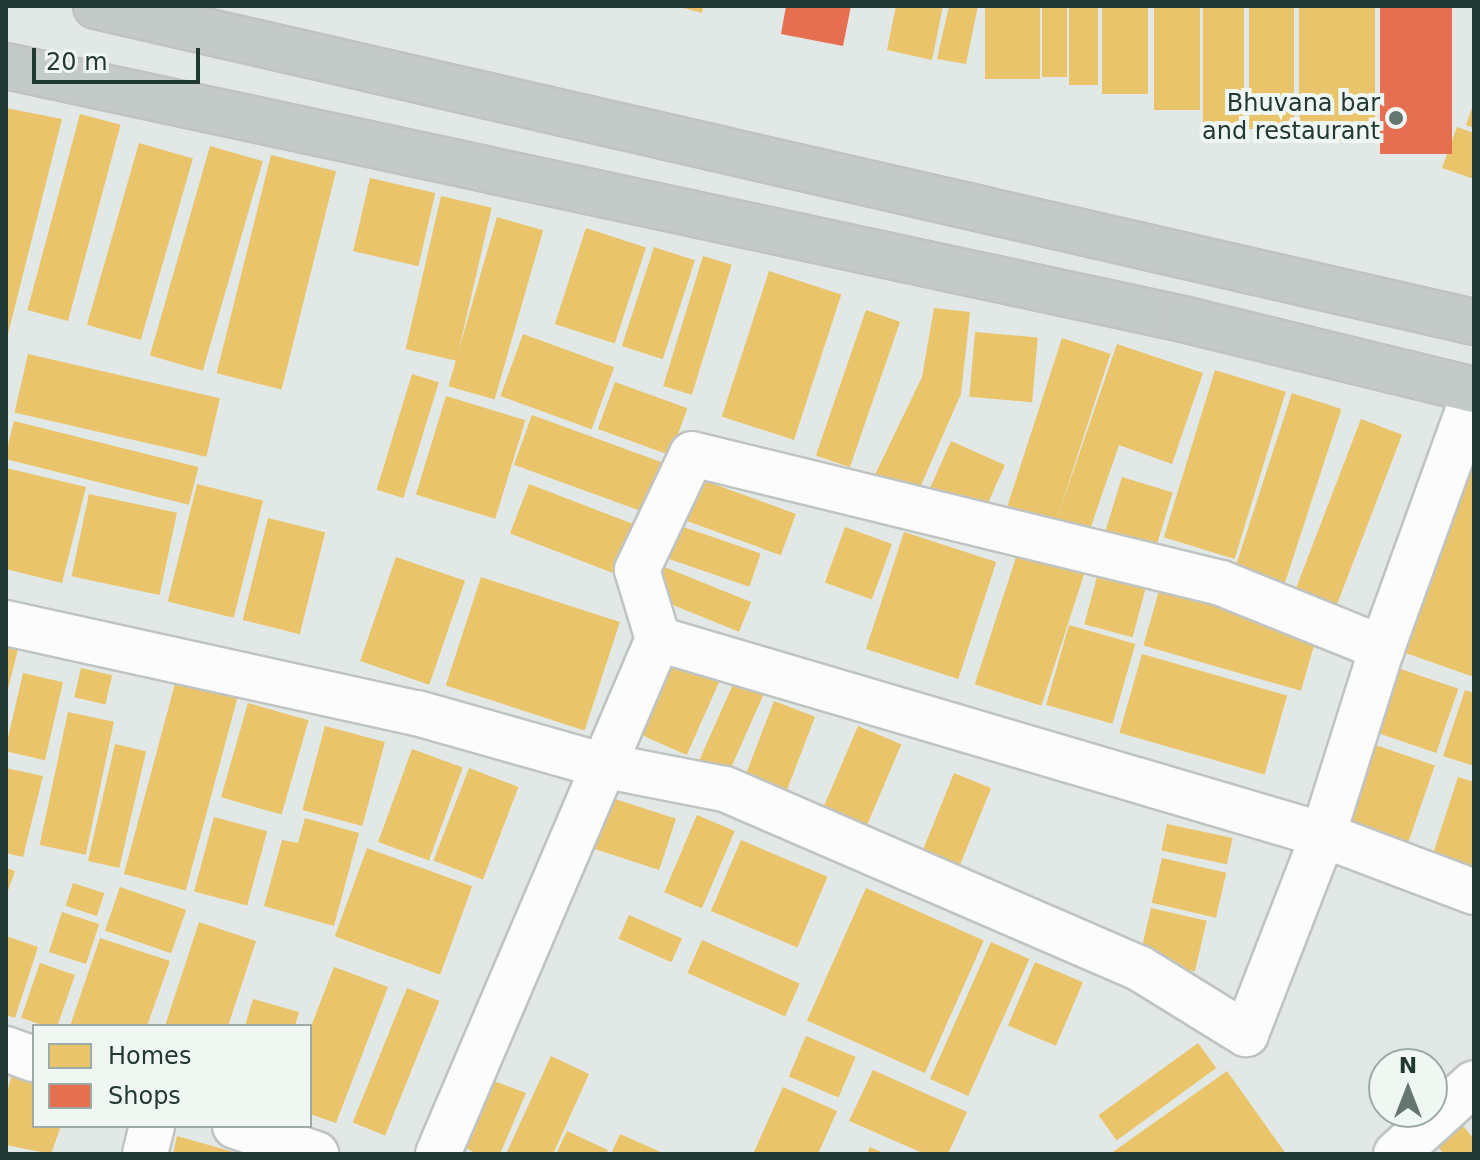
<!DOCTYPE html>
<html>
<head>
<meta charset="utf-8">
<style>
  body { margin:0 }
  #map { position:relative; width:1480px; height:1160px; overflow:hidden; background:#e2e8e5; font-family:"DejaVu Sans",sans-serif }
  div>[style] { position:absolute }
  [style*='--x'] { left:calc(var(--x)*1px); top:calc(var(--y)*1px); width:calc(var(--w)*1px); rotate:calc(var(--a)*1deg) }
  .homes>* { inset:0; background:#e9c46a; transform-origin:0 0 }
  .shops>* { inset:0; background:#e76f51; transform-origin:0 0 }
  .roads { filter:drop-shadow(2px 0 #bfc4c2) drop-shadow(-2px 0 #bfc4c2) drop-shadow(0 2px #bfc4c2) drop-shadow(0 -2px #bfc4c2) }
  .minor>* { height:44px; margin:-22px; padding:0 22px; transform-origin:22px; border-radius:22px; background:#fbfcfb }
  .trunk>* { height:44px; margin:-22px; padding:0 22px; transform-origin:22px; border-radius:22px; background:#c4cac8 }
  .dots>* { width:22px; height:22px; translate:-50% -50%; box-sizing:border-box; border:4px solid #f0f7f3; border-radius:50% }
  span { translate:-50% -50%; white-space:nowrap; text-align:center; line-height:1.15; -webkit-text-stroke:8px #f0f7f3; paint-order:stroke }
  .poi-label { font-size:24px; color:#213932 }
  .right { translate:-100% -50%; text-align:right }
  .frame { position:absolute; inset:0; border:8px solid #213932; pointer-events:none }
  .legend { position:absolute; left:32px; top:1024px; width:280px; height:104px; box-sizing:border-box; background:#f0f7f3; border:2px solid #9daba6; margin:0; padding:10px 14px; list-style:none; font-size:24px; color:#213932 }
  .legend li { display:flex; align-items:center; gap:16px; height:40px }
  .legend b { width:40px; border:2px solid #9daba6 }
  .north { position:absolute; left:1368px; top:1048px; width:80px; height:80px; box-sizing:border-box; background:#f0f7f3; border:2px solid #9daba6; border-radius:50%; rotate:0deg; font-size:22px; font-weight:700; line-height:32px; text-align:center; color:#213932 }
  .north::after { content:''; display:block; margin:auto; width:28px; height:36px; background:#657671; clip-path:polygon(50% 0,100% 100%,50% 72%,0 100%) }
  .scale { position:absolute; left:32px; top:48px; width:168px; height:36px; box-sizing:border-box; border:4px solid #213932; border-top:0; padding-left:10px; font-size:24px; line-height:28px; white-space:nowrap; color:#213932; -webkit-text-stroke:6px #f0f7f3; paint-order:stroke }
</style>
</head>
<body>
<div id="map">
  <div class="homes">
    <i style="clip-path:polygon(676px 6px,703px 6px,702px 13px)"></i>
    <i style="clip-path:polygon(896px 6px,943px 6px,932px 60px,887px 50px)"></i>
    <i style="clip-path:polygon(949px 6px,978px 6px,966px 64px,937px 59px)"></i>
    <i style="left:985px;top:6px;width:55px;height:73px"></i>
    <i style="left:1042px;top:6px;width:25px;height:71px"></i>
    <i style="left:1069px;top:6px;width:29px;height:79px"></i>
    <i style="left:1102px;top:6px;width:46px;height:88px"></i>
    <i style="left:1154px;top:6px;width:46px;height:104px"></i>
    <i style="left:1203px;top:6px;width:41px;height:117px"></i>
    <i style="left:1249px;top:6px;width:45px;height:123px"></i>
    <i style="left:1299px;top:6px;width:76px;height:135px"></i>
    <i style="clip-path:polygon(1474px 102px,1474px 128px,1466px 125px)"></i>
    <i style="clip-path:polygon(6px 108px,62px 119px,7px 338px,6px 338px)"></i>
    <i style="left:80px;top:114px;width:42px;height:203px;rotate:15deg"></i>
    <i style="clip-path:polygon(1457px 127px,1474px 133px,1474px 179px,1442px 168px)"></i>
    <i style="left:139px;top:143px;width:56px;height:189px;rotate:16deg"></i>
    <i style="left:210px;top:146px;width:55px;height:218px;rotate:16deg"></i>
    <i style="left:271px;top:155px;width:67px;height:225px;rotate:14deg"></i>
    <i style="left:370px;top:178px;width:67px;height:75px;rotate:13deg"></i>
    <i style="left:441px;top:196px;width:52px;height:157px;rotate:13deg"></i>
    <i style="left:497px;top:217px;width:48px;height:176px;rotate:16deg"></i>
    <i style="left:586px;top:228px;width:63px;height:101px;rotate:18deg"></i>
    <i style="left:654px;top:247px;width:43px;height:104px;rotate:18deg"></i>
    <i style="left:703px;top:256px;width:30px;height:136px;rotate:17deg"></i>
    <i style="left:769px;top:271px;width:76px;height:153px;rotate:18deg"></i>
    <i style="clip-path:polygon(934px 308px,970px 312px,961px 394px,915px 499px,871px 483px,922px 377px)"></i>
    <i style="left:866px;top:310px;width:36px;height:154px;rotate:19deg"></i>
    <i style="left:975px;top:332px;width:63px;height:65px;rotate:5deg"></i>
    <i style="left:523px;top:334px;width:97px;height:66px;rotate:20deg"></i>
    <i style="left:1062px;top:338px;width:51px;height:183px;rotate:18deg"></i>
    <i style="clip-path:polygon(1117px 344px,1203px 373px,1172px 464px,1119px 445px,1087px 538px,1054px 527px)"></i>
    <i style="left:28px;top:354px;width:197px;height:60px;rotate:13deg"></i>
    <i style="left:1215px;top:370px;width:74px;height:175px;rotate:17deg"></i>
    <i style="left:412px;top:374px;width:28px;height:121px;rotate:17deg"></i>
    <i style="left:615px;top:382px;width:77px;height:50px;rotate:20deg"></i>
    <i style="left:1292px;top:393px;width:52px;height:188px;rotate:18deg"></i>
    <i style="left:446px;top:396px;width:83px;height:103px;rotate:17deg"></i>
    <i style="left:532px;top:415px;width:146px;height:53px;rotate:20deg"></i>
    <i style="left:1361px;top:419px;width:44px;height:194px;rotate:21deg"></i>
    <i style="left:14px;top:421px;width:190px;height:39px;rotate:14deg"></i>
    <i style="left:951px;top:441px;width:59px;height:53px;rotate:24deg"></i>
    <i style="clip-path:polygon(1474px 451px,1474px 677px,1397px 650px)"></i>
    <i style="clip-path:polygon(6px 468px,86px 487px,62px 583px,6px 569px)"></i>
    <i style="left:1122px;top:477px;width:53px;height:63px;rotate:17deg"></i>
    <i style="left:700px;top:479px;width:102px;height:44px;rotate:20deg"></i>
    <i style="left:197px;top:484px;width:68px;height:121px;rotate:14deg"></i>
    <i style="left:529px;top:484px;width:123px;height:53px;rotate:21deg"></i>
    <i style="left:89px;top:494px;width:90px;height:84px;rotate:12deg"></i>
    <i style="left:268px;top:518px;width:59px;height:105px;rotate:14deg"></i>
    <i style="left:669px;top:522px;width:97px;height:35px;rotate:19deg"></i>
    <i style="left:845px;top:527px;width:50px;height:59px;rotate:20deg"></i>
    <i style="left:904px;top:532px;width:97px;height:123px;rotate:18deg"></i>
    <i style="left:1018px;top:551px;width:70px;height:140px;rotate:18deg"></i>
    <i style="left:396px;top:557px;width:73px;height:110px;rotate:19deg"></i>
    <i style="left:662px;top:566px;width:96px;height:32px;rotate:22deg"></i>
    <i style="left:1098px;top:573px;width:50px;height:53px;rotate:15deg"></i>
    <i style="left:481px;top:577px;width:146px;height:114px;rotate:18deg"></i>
    <i style="left:1161px;top:584px;width:164px;height:64px;rotate:16deg"></i>
    <i style="left:1069px;top:625px;width:69px;height:83px;rotate:16deg"></i>
    <i style="clip-path:polygon(6px 647px,18px 649px,7px 693px,6px 692px)"></i>
    <i style="left:1142px;top:654px;width:151px;height:82px;rotate:16deg"></i>
    <i style="left:671px;top:655px;width:55px;height:85px;rotate:24deg"></i>
    <i style="left:1395px;top:667px;width:67px;height:68px;rotate:19deg"></i>
    <i style="left:81px;top:668px;width:32px;height:30px;rotate:13deg"></i>
    <i style="left:739px;top:671px;width:32px;height:101px;rotate:24deg"></i>
    <i style="left:23px;top:673px;width:41px;height:80px;rotate:13deg"></i>
    <i style="left:177px;top:676px;width:64px;height:205px;rotate:15deg"></i>
    <i style="clip-path:polygon(1465px 690px,1474px 693px,1474px 766px,1443px 756px)"></i>
    <i style="left:774px;top:701px;width:44px;height:88px;rotate:21deg"></i>
    <i style="left:248px;top:703px;width:63px;height:98px;rotate:16deg"></i>
    <i style="left:68px;top:712px;width:47px;height:136px;rotate:12deg"></i>
    <i style="left:325px;top:726px;width:62px;height:87px;rotate:15deg"></i>
    <i style="left:858px;top:726px;width:47px;height:100px;rotate:23deg"></i>
    <i style="left:1361px;top:740px;width:78px;height:85px;rotate:19deg"></i>
    <i style="left:115px;top:744px;width:32px;height:120px;rotate:13deg"></i>
    <i style="left:412px;top:749px;width:54px;height:99px;rotate:20deg"></i>
    <i style="clip-path:polygon(6px 768px,43px 776px,23px 857px,6px 853px)"></i>
    <i style="left:469px;top:768px;width:53px;height:99px;rotate:21deg"></i>
    <i style="left:954px;top:773px;width:40px;height:100px;rotate:22deg"></i>
    <i style="clip-path:polygon(1458px 777px,1474px 782px,1474px 871px,1432px 857px)"></i>
    <i style="left:597px;top:793px;width:83px;height:54px;rotate:18deg"></i>
    <i style="left:697px;top:815px;width:41px;height:84px;rotate:23deg"></i>
    <i style="left:214px;top:817px;width:55px;height:77px;rotate:15deg"></i>
    <i style="clip-path:polygon(305px 818px,359px 833px,334px 926px,264px 906px,282px 840px,298px 843px)"></i>
    <i style="left:1167px;top:824px;width:67px;height:27px;rotate:12deg"></i>
    <i style="left:741px;top:840px;width:94px;height:77px;rotate:23deg"></i>
    <i style="left:367px;top:848px;width:112px;height:94px;rotate:20deg"></i>
    <i style="left:1162px;top:858px;width:66px;height:46px;rotate:13deg"></i>
    <i style="clip-path:polygon(6px 868px,15px 871px,6px 896px)"></i>
    <i style="left:73px;top:883px;width:33px;height:24px;rotate:18deg"></i>
    <i style="left:120px;top:887px;width:70px;height:46px;rotate:19deg"></i>
    <i style="left:866px;top:888px;width:129px;height:145px;rotate:24deg"></i>
    <i style="left:1151px;top:908px;width:57px;height:52px;rotate:13deg"></i>
    <i style="left:62px;top:912px;width:39px;height:42px;rotate:18deg"></i>
    <i style="left:629px;top:915px;width:58px;height:26px;rotate:24deg"></i>
    <i style="clip-path:polygon(199px 922px,256px 941px,228px 1026px,165px 1026px)"></i>
    <i style="clip-path:polygon(6px 936px,38px 947px,15px 1018px,6px 1015px)"></i>
    <i style="clip-path:polygon(100px 938px,170px 961px,147px 1026px,70px 1026px)"></i>
    <i style="left:702px;top:940px;width:107px;height:36px;rotate:24deg"></i>
    <i style="left:991px;top:942px;width:42px;height:150px;rotate:24deg"></i>
    <i style="left:1035px;top:962px;width:52px;height:69px;rotate:23deg"></i>
    <i style="left:40px;top:963px;width:37px;height:58px;rotate:19deg"></i>
    <i style="clip-path:polygon(334px 967px,388px 987px,336px 1123px,310px 1114px,310px 1029px)"></i>
    <i style="left:407px;top:988px;width:35px;height:145px;rotate:22deg"></i>
    <i style="clip-path:polygon(253px 999px,299px 1012px,295px 1026px,245px 1026px)"></i>
    <i style="left:806px;top:1036px;width:54px;height:44px;rotate:23deg"></i>
    <i style="left:1198px;top:1043px;width:31px;height:123px;rotate:54deg"></i>
    <i style="clip-path:polygon(551px 1056px,589px 1074px,553px 1154px,506px 1154px)"></i>
    <i style="clip-path:polygon(873px 1070px,967px 1112px,948px 1154px,925px 1154px,849px 1121px)"></i>
    <i style="clip-path:polygon(1227px 1071px,1286px 1154px,1110px 1154px)"></i>
    <i style="clip-path:polygon(12px 1075px,34px 1082px,34px 1126px,61px 1126px,51px 1154px,6px 1145px,6px 1095px)"></i>
    <i style="clip-path:polygon(488px 1079px,526px 1093px,500px 1154px,477px 1154px,460px 1145px)"></i>
    <i style="clip-path:polygon(783px 1087px,837px 1111px,818px 1154px,753px 1154px)"></i>
    <i style="clip-path:polygon(1459px 1121px,1474px 1139px,1474px 1154px,1444px 1154px,1433px 1141px)"></i>
    <i style="clip-path:polygon(567px 1131px,608px 1150px,606px 1154px,556px 1154px)"></i>
    <i style="clip-path:polygon(620px 1134px,665px 1154px,611px 1154px)"></i>
    <i style="clip-path:polygon(177px 1136px,237px 1153px,237px 1154px,173px 1154px)"></i>
    <i style="clip-path:polygon(870px 1147px,886px 1154px,867px 1154px)"></i>
  </div>
  <div class="shops">
    <i style="clip-path:polygon(786px 6px,851px 6px,843px 46px,781px 34px)"></i>
    <i style="left:1380px;top:6px;width:72px;height:148px"></i>
  </div>
  <div class="roads">
    <div class="minor">
      <i style="--x:6;--y:623;--w:421;--a:12.4"></i>
      <i style="--x:417;--y:713;--w:191;--a:15.8"></i>
      <i style="--x:601;--y:765;--w:126;--a:11"></i>
      <i style="--x:725;--y:789;--w:451;--a:23.4"></i>
      <i style="--x:1139;--y:968;--w:126;--a:31.7"></i>
      <i style="--x:1246;--y:1034;--w:213;--a:-68.8"></i>
      <i style="--x:1323;--y:835;--w:161;--a:20.7"></i>
      <i style="--x:658;--y:639;--w:693;--a:16.42"></i>
      <i style="--x:1323;--y:835;--w:196;--a:-72.5"></i>
      <i style="--x:6;--y:1049;--w:30;--a:20"></i>
      <i style="--x:235;--y:1126;--w:86;--a:19.1"></i>
      <i style="--x:145;--y:1154;--w:29;--a:-76"></i>
      <i style="--x:438;--y:1154;--w:560;--a:-66.87"></i>
      <i style="--x:658;--y:639;--w:72;--a:-106.9"></i>
      <i style="--x:637;--y:570;--w:128;--a:-64.6"></i>
      <i style="--x:692;--y:454;--w:545;--a:13.7"></i>
      <i style="--x:1221;--y:583;--w:174;--a:22"></i>
      <i style="--x:1382;--y:648;--w:270;--a:-70.1"></i>
      <i style="--x:1396;--y:1154;--w:105;--a:-42.3"></i>
    </div>
    <div class="trunk">
      <i style="--x:96;--y:6;--w:1414;--a:12.92"></i>
      <i style="--x:6;--y:66;--w:1204;--a:12.13"></i>
      <i style="--x:1183;--y:319;--w:300;--a:13.7"></i>
    </div>
  </div>
  <div class="dots">
    <i style="left:1396px;top:118px;background:#657671"></i>
  </div>
  <div class="poi-label">
    <span class="right" style="left:1380px;top:118px">Bhuvana bar<br>and restaurant</span>
  </div>
  <div class="frame"></div>
  <ul class="legend">
  <li><b style="height:22px;background:#e9c46a"></b>Homes</li>
  <li><b style="height:22px;background:#e76f51"></b>Shops</li>
  </ul>
  <div class="north">N</div>
  <div class="scale">20 m</div>
</div>
</body>
</html>
